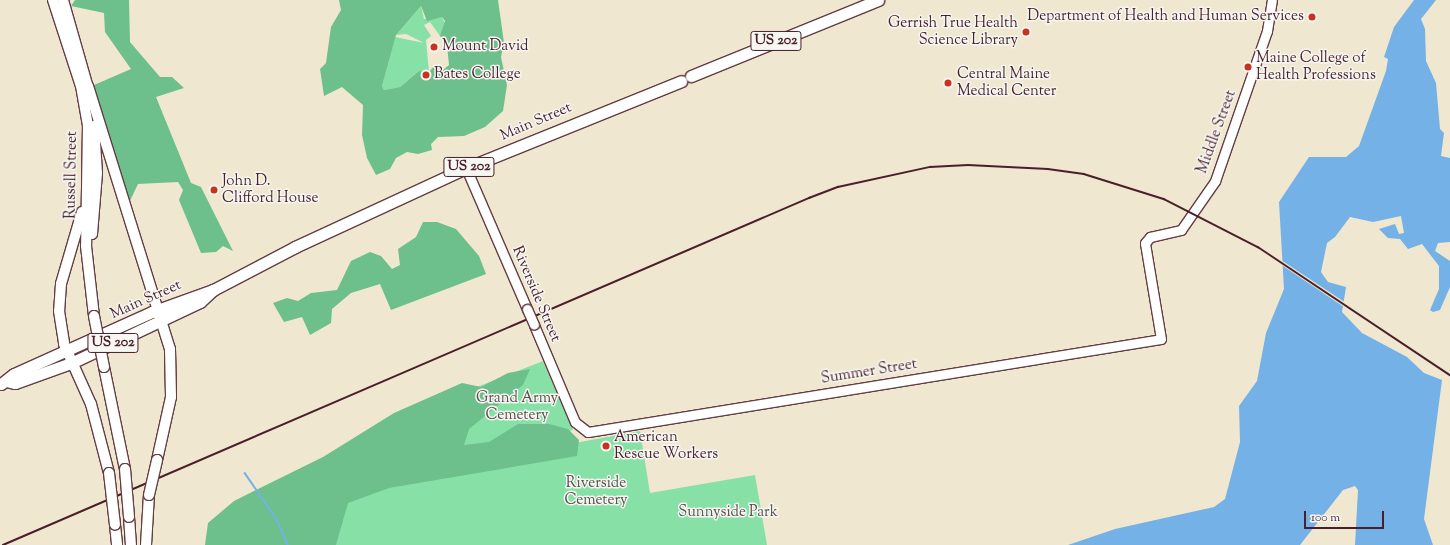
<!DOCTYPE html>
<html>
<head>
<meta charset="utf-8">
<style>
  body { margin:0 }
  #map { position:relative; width:1450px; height:545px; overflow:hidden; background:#efe7cf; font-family:"Sorts Mill Goudy",serif }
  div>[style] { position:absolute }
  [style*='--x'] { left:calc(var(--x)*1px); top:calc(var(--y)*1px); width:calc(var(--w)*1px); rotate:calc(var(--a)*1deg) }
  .green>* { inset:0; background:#87e1a6 }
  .forest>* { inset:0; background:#6dbf8b }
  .water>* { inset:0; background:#74b1e6 }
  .pier>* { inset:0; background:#efe7cf }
  .stream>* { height:1.5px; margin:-0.75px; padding:0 0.75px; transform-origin:0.75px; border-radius:0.75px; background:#74b1e6 }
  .roads { filter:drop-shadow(1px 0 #633d44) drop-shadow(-1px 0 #633d44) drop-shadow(0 1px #633d44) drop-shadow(0 -1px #633d44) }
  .secondary>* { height:9px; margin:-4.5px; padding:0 4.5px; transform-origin:4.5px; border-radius:4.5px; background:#fff }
  .primary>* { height:10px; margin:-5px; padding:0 5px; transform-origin:5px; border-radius:5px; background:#fff }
  .highway>* { height:11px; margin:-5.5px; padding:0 5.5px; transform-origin:5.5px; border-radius:5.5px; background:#fff }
  .rail>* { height:1.5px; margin:-0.75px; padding:0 0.75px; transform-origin:0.75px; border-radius:0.75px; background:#4a1f2b }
  .bridges { filter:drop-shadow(1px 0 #633d44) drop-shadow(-1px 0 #633d44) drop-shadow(0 1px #633d44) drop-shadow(0 -1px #633d44) }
  .secondary-bridge>* { height:9px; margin:-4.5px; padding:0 4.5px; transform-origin:4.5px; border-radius:4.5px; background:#fff }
  .primary-bridge>* { height:10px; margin:-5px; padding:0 5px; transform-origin:5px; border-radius:5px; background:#fff }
  .dots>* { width:11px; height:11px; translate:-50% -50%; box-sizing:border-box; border:2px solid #f6f6f2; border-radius:50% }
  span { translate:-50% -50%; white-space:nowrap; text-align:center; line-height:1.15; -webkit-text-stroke:3px #f6f6f2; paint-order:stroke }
  .shield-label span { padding:1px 3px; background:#f6f6f2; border:1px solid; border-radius:3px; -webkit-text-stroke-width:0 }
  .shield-label { font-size:14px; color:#4a1f2b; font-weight:700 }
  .poi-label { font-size:15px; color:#4a1f2b }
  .right { translate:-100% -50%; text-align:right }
  .left { translate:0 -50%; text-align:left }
  .street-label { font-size:15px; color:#4a1f2b }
  .park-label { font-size:15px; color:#59504a }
  .scale { position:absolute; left:1304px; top:511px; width:80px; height:18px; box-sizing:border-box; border:2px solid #4a1f2b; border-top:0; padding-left:5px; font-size:12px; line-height:14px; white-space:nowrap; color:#4a1f2b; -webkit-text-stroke:3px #f6f6f2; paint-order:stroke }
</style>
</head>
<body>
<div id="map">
  <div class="green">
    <i style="clip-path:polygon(421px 6px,424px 19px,442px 17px,446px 26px,440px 36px,430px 22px,424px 25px,431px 36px,426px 40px,429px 72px,419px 71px,400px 87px,384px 90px,382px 86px,395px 37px,424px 43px,406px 34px,396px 35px)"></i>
    <i style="clip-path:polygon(543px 361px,573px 430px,458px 455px,454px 396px)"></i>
    <i style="clip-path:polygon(640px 431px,650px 493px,755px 475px,767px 545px,278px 545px,379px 479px)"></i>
  </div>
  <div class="forest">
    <i style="clip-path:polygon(75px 0,129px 0,130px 42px,160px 77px,172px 77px,184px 88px,156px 97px,191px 183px,201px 187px,233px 251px,223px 246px,216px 252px,201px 253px,179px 200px,183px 190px,178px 182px,138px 184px,128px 205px,94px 85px,131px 69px,105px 32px,104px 13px,71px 6px)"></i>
    <i style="clip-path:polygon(evenodd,339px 0,498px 0,504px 43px,501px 57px,507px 85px,503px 111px,485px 127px,464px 136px,438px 137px,431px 144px,432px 150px,418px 154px,407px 152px,396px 158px,390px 169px,376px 175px,367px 158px,362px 135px,363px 105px,342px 87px,324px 96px,320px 69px,326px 63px,331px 27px,341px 10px,339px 0,421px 6px,427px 21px,442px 17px,445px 21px,440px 36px,447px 45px,449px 65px,443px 70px,435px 65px,429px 72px,419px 71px,400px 87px,384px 90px,382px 86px,396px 35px,421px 6px)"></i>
    <i style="clip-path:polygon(423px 222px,437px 222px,456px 229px,479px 256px,486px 274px,391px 310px,380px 284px,351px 293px,332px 309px,331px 323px,310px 335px,302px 317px,284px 322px,273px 303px,287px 298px,298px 301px,311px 293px,337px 290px,351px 261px,370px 252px,381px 256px,392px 269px,400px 265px,398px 249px,416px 237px)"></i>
    <i style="clip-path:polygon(530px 369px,523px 385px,469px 429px,464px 445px,489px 442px,518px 424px,549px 424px,568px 429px,579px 440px,577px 456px,389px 488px,348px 503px,336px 545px,205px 545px,208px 523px,234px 501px,323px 457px,394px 413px,462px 383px,481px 387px,508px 373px)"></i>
  </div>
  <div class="water">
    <i style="clip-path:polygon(1414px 0,1436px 0,1421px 19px,1425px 29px,1426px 61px,1436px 83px,1440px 129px,1444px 133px,1441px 156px,1450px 158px,1450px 242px,1438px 243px,1435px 251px,1450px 261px,1450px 287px,1440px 310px,1433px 312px,1430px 310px,1439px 289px,1439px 266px,1422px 244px,1408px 249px,1400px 239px,1388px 238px,1379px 229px,1395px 224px,1399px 234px,1404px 233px,1401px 216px,1373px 222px,1350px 217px,1335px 237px,1327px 243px,1321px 272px,1328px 282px,1346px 287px,1342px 312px,1362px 333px,1407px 357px,1424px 373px,1442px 380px,1424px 519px,1433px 545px,1355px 545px,1358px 490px,1355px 486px,1343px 490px,1300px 545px,1068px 545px,1115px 529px,1214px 507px,1225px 499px,1240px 442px,1239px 406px,1257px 381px,1266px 333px,1284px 289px,1279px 202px,1309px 157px,1346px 157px,1359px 146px,1386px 71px,1388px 59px,1384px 57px,1394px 27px)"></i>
  </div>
  <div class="pier">
    <i style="clip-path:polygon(1281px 260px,1346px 303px,1344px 307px,1280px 264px)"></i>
  </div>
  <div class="stream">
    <i style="--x:245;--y:473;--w:58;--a:55.5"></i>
    <i style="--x:278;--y:521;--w:26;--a:67"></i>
  </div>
  <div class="roads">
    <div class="secondary">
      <i style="--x:466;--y:168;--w:154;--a:66.6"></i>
      <i style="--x:534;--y:325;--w:105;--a:67.1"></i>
      <i style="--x:575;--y:422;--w:16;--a:38"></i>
      <i style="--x:588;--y:432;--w:580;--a:-9.22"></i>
      <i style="--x:1161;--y:339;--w:97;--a:-99.5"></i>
      <i style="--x:1145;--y:243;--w:8;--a:-50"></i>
      <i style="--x:1150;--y:237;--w:32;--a:-13"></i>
      <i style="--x:1181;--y:230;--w:60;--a:-55.2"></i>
      <i style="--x:1215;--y:181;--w:159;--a:-70.9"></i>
      <i style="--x:1267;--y:31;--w:31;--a:-81"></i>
    </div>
    <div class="primary">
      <i style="--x:53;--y:0;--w:90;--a:72"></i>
      <i style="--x:81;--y:86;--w:39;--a:80"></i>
      <i style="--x:88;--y:124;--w:122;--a:90.9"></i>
      <i style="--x:86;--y:246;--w:70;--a:83.5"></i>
      <i style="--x:63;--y:0;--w:95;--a:74.1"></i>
      <i style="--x:88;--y:86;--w:275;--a:72.7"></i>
      <i style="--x:170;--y:349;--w:48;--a:88.8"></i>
      <i style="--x:171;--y:397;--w:65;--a:102.5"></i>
      <i style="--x:82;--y:212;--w:75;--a:106.3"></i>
      <i style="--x:61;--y:284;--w:27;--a:94"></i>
      <i style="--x:59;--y:311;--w:33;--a:81"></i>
      <i style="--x:64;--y:344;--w:66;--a:65.8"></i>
      <i style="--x:91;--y:404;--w:71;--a:75.4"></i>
      <i style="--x:92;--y:234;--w:61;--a:-85.3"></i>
      <i style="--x:97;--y:173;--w:47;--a:-93.7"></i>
      <i style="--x:104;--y:367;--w:104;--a:78.4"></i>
      <i style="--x:129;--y:517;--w:28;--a:86"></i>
      <i style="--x:115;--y:525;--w:20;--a:84"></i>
      <i style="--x:146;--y:545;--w:50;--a:-86.6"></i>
    </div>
    <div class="highway">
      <i style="--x:691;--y:76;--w:202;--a:-22.1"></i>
      <i style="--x:6;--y:381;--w:9;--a:13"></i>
      <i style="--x:15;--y:383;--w:59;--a:-19.7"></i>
      <i style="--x:71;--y:363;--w:143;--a:-25.3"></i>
      <i style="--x:200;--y:302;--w:18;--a:-43"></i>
      <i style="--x:213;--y:290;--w:93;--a:-27.7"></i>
      <i style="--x:295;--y:247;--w:188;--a:-24.8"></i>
      <i style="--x:466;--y:168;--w:232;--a:-22"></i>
      <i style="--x:1;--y:384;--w:16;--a:-38"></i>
      <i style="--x:14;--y:374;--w:151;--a:-24.2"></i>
      <i style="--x:152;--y:312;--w:65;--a:-19.8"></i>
    </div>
  </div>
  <div class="rail">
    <i style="--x:3;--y:545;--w:878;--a:-23.29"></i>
    <i style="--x:809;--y:198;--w:31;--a:-21"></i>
    <i style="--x:838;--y:187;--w:94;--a:-12.3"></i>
    <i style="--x:930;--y:167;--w:38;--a:-3"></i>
    <i style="--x:968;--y:165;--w:80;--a:2.9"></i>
    <i style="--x:1048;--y:169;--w:36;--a:8"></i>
    <i style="--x:1084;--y:174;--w:84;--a:17.4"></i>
    <i style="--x:1164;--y:199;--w:106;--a:27.1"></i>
    <i style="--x:1258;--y:247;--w:231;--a:33.7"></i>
  </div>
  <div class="bridges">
    <div class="secondary-bridge">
      <i style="--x:527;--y:309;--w:17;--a:66"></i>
    </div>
    <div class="primary-bridge">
      <i style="--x:94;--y:316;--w:52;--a:78.9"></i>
      <i style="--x:125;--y:469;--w:48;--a:85.2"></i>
      <i style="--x:109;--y:473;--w:52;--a:83.4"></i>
      <i style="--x:149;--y:495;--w:36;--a:-77"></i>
    </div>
  </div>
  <div class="dots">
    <i style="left:1312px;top:17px;background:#c8321e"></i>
    <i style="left:1026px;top:32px;background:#c8321e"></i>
    <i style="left:434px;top:47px;background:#c8321e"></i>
    <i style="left:1248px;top:67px;background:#c8321e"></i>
    <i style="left:426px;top:75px;background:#c8321e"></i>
    <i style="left:948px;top:83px;background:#c8321e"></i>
    <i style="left:214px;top:190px;background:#c8321e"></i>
    <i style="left:606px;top:446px;background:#c8321e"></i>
  </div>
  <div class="shield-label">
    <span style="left:776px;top:41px">US 202</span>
    <span style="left:469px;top:167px">US 202</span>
    <span style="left:113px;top:343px">US 202</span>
  </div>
  <div class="poi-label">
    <span class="right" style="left:1304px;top:17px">Department of Health and Human Services</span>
    <span class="right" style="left:1018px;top:32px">Gerrish True Health<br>Science Library</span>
    <span class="left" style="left:442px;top:47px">Mount David</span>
    <span class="left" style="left:1256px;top:67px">Maine College of<br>Health Professions</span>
    <span class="left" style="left:957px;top:83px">Central Maine<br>Medical Center</span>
    <span class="left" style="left:434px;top:75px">Bates College</span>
    <span class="left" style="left:222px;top:190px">John D.<br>Clifford House</span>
    <span class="left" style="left:614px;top:446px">American<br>Rescue Workers</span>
  </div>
  <div class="street-label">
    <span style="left:536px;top:122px;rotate:-23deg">Main Street</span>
    <span style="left:1217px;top:132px;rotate:-70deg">Middle Street</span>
    <span style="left:72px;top:175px;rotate:-89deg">Russell Street</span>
    <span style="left:536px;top:294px;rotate:67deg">Riverside Street</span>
    <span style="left:146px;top:300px;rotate:-24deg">Main Street</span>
    <span style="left:869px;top:372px;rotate:-9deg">Summer Street</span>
  </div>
  <div class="park-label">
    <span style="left:517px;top:407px">Grand Army<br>Cemetery</span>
    <span style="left:596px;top:492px">Riverside<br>Cemetery</span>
    <span style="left:728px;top:513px">Sunnyside Park</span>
  </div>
  <div class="scale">100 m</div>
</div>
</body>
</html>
